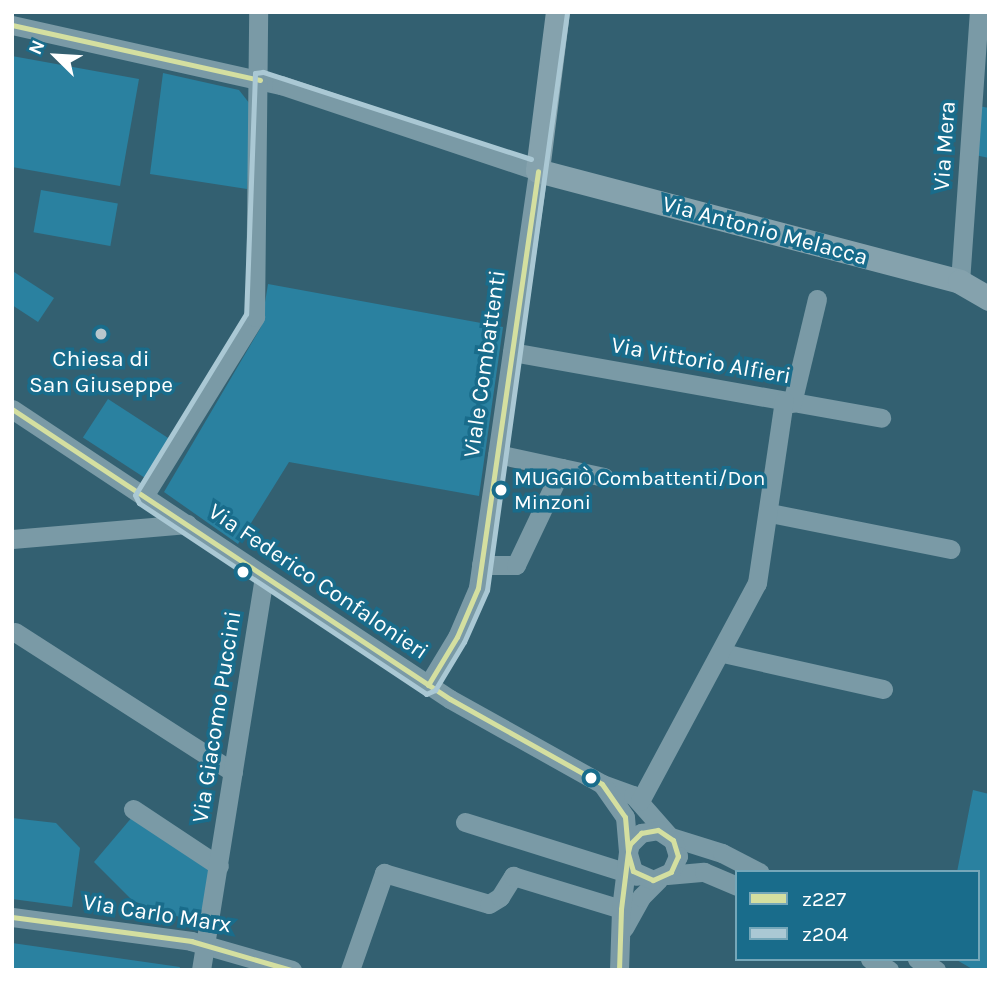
<!DOCTYPE html>
<html>
<head>
<meta charset="utf-8">
<style>
  body { margin:0 }
  #map { position:relative; width:1001px; height:982px; overflow:hidden; background:#336071; font-family:Karla,sans-serif }
  div>[style] { position:absolute }
  [style*='--x'] { left:calc(var(--x)*1px); top:calc(var(--y)*1px); width:calc(var(--w)*1px); rotate:calc(var(--a)*1deg) }
  .green>* { inset:0; background:#2a81a0; transform-origin:0 0 }
  .minor>* { height:19px; margin:-9.5px; padding:0 9.5px; transform-origin:9.5px; border-radius:9.5px; background:#7a9aa6 }
  .major>* { height:24px; margin:-12px; padding:0 12px; transform-origin:12px; border-radius:12px; background:#85a2ad }
  .bus-1>* { height:5px; margin:-2.5px; padding:0 2.5px; transform-origin:2.5px; border-radius:2.5px; background:#d4dfa0 }
  .bus-2>* { height:5px; margin:-2.5px; padding:0 2.5px; transform-origin:2.5px; border-radius:2.5px; background:#aac8d4 }
  .dots>* { width:19px; height:19px; translate:-50% -50%; box-sizing:border-box; border:4px solid #196c8b; border-radius:50% }
  span { translate:-50% -50%; white-space:nowrap; text-align:center; line-height:1.15; -webkit-text-stroke:7px #196c8b; paint-order:stroke }
  .bus-label { font-size:21px; color:#fff }
  .left { translate:0 -50%; text-align:left }
  .street-label { font-size:23px; color:#fff }
  .poi-label { font-size:23px; color:#fff }
  .frame { position:absolute; inset:0; border:14px solid #fff; pointer-events:none }
  .legend { position:absolute; left:735px; top:870px; width:245px; height:91px; box-sizing:border-box; background:#196c8b; border:2px solid #75a7b9; margin:0; padding:9px 12px; list-style:none; font-size:21px; color:#fff }
  .legend li { display:flex; align-items:center; gap:14px; height:35px }
  .legend b { width:35px; border:2px solid #75a7b9 }
  .north { position:absolute; left:21px; top:21px; width:70px; height:70px; -webkit-text-stroke:5px #196c8b; paint-order:stroke; rotate:294deg; font-size:19px; font-weight:700; line-height:28px; text-align:center; color:#fff }
  .north::after { content:''; display:block; margin:auto; width:24px; height:32px; background:#fff; clip-path:polygon(50% 0,100% 100%,50% 72%,0 100%) }
</style>
</head>
<body>
<div id="map">
  <div class="green">
    <i style="clip-path:polygon(12px 56px,139px 79px,120px 186px,12px 167px)"></i>
    <i style="clip-path:polygon(163px 73px,239px 90px,253px 108px,247px 189px,150px 174px)"></i>
    <i style="clip-path:polygon(979px 106px,989px 108px,989px 158px,975px 155px)"></i>
    <i style="left:41px;top:190px;width:78px;height:43px;rotate:10deg"></i>
    <i style="clip-path:polygon(14px 272px,54px 298px,38px 322px,12px 305px)"></i>
    <i style="clip-path:polygon(268px 284px,503px 327px,479px 496px,289px 462px,238px 544px,164px 492px,261px 327px)"></i>
    <i style="left:108px;top:399px;width:74px;height:46px;rotate:33deg"></i>
    <i style="clip-path:polygon(973px 790px,989px 794px,989px 970px,974px 970px,955px 959px,978px 959px,978px 872px,957px 872px)"></i>
    <i style="clip-path:polygon(133px 816px,210px 869px,203px 917px,194px 922px,133px 901px,94px 862px)"></i>
    <i style="clip-path:polygon(12px 818px,56px 823px,80px 848px,72px 907px,12px 899px)"></i>
    <i style="clip-path:polygon(12px 943px,180px 967px,179px 970px,12px 970px)"></i>
  </div>
  <div class="minor">
    <i style="--x:12;--y:25;--w:276;--a:12.6"></i>
    <i style="--x:281;--y:85;--w:271;--a:18.5"></i>
    <i style="--x:538;--y:171;--w:421;--a:98.2"></i>
    <i style="--x:478;--y:588;--w:53;--a:113.2"></i>
    <i style="--x:457;--y:637;--w:56;--a:121.1"></i>
    <i style="--x:960;--y:282;--w:271;--a:-86"></i>
    <i style="--x:512;--y:352;--w:375;--a:10.1"></i>
    <i style="--x:792;--y:403;--w:107;--a:-76.5"></i>
    <i style="--x:12;--y:409;--w:525;--a:33.51"></i>
    <i style="--x:450;--y:699;--w:174;--a:29.2"></i>
    <i style="--x:602;--y:784;--w:33;--a:20"></i>
    <i style="--x:633;--y:795;--w:55;--a:48.7"></i>
    <i style="--x:562;--y:468;--w:43;--a:12.1"></i>
    <i style="--x:144;--y:496;--w:211;--a:-58.2"></i>
    <i style="--x:255;--y:317;--w:305;--a:-89.4"></i>
    <i style="--x:770;--y:513;--w:184;--a:11.3"></i>
    <i style="--x:12;--y:539;--w:176;--a:-4.9"></i>
    <i style="--x:481;--y:565;--w:35;--a:0"></i>
    <i style="--x:516;--y:565;--w:107;--a:-64.6"></i>
    <i style="--x:562;--y:468;--w:66;--a:-167.8"></i>
    <i style="--x:15;--y:632;--w:259;--a:32.7"></i>
    <i style="--x:723;--y:653;--w:164;--a:12.7"></i>
    <i style="--x:602;--y:784;--w:40;--a:55.1"></i>
    <i style="--x:625;--y:817;--w:35;--a:85"></i>
    <i style="--x:640;--y:801;--w:247;--a:-61.8"></i>
    <i style="--x:757;--y:583;--w:184;--a:-81.6"></i>
    <i style="--x:133;--y:809;--w:103;--a:33.5"></i>
    <i style="--x:465;--y:822;--w:180;--a:17.4"></i>
    <i style="--x:671;--y:837;--w:53;--a:17.4"></i>
    <i style="--x:722;--y:853;--w:42;--a:27.2"></i>
    <i style="--x:667;--y:875;--w:37;--a:-5"></i>
    <i style="--x:704;--y:872;--w:36;--a:23"></i>
    <i style="--x:12;--y:917;--w:181;--a:7.6"></i>
    <i style="--x:191;--y:941;--w:105;--a:16"></i>
    <i style="--x:624;--y:928;--w:35;--a:-61"></i>
    <i style="--x:641;--y:897;--w:25;--a:-45"></i>
    <i style="--x:870;--y:959;--w:22;--a:30"></i>
    <i style="--x:917;--y:959;--w:22;--a:30"></i>
    <i style="--x:201;--y:970;--w:399;--a:-80.9"></i>
    <i style="--x:350;--y:970;--w:103;--a:-70.7"></i>
    <i style="--x:384;--y:873;--w:109;--a:16.4"></i>
    <i style="--x:489;--y:904;--w:13;--a:-32"></i>
    <i style="--x:500;--y:897;--w:25;--a:-58"></i>
    <i style="--x:513;--y:876;--w:113;--a:17"></i>
    <i style="--x:619;--y:970;--w:61;--a:-88.1"></i>
    <i style="--x:621;--y:909;--w:57;--a:-83"></i>
    <i style="--x:628;--y:852;--w:8;--a:-76"></i>
    <i style="--x:630;--y:844;--w:16;--a:-45"></i>
    <i style="--x:641;--y:833;--w:17;--a:-10"></i>
    <i style="--x:658;--y:830;--w:18;--a:34"></i>
    <i style="--x:673;--y:840;--w:17;--a:73"></i>
    <i style="--x:678;--y:856;--w:17;--a:114"></i>
    <i style="--x:671;--y:872;--w:20;--a:156"></i>
    <i style="--x:653;--y:880;--w:22;--a:-156"></i>
    <i style="--x:633;--y:871;--w:18;--a:-106"></i>
  </div>
  <div class="major">
    <i style="--x:558;--y:12;--w:160;--a:97.2"></i>
    <i style="--x:538;--y:171;--w:436;--a:14.7"></i>
    <i style="--x:960;--y:282;--w:34;--a:30"></i>
  </div>
  <div class="bus-1">
    <i style="--x:12;--y:25;--w:254;--a:12.5"></i>
    <i style="--x:12;--y:409;--w:525;--a:33.51"></i>
    <i style="--x:450;--y:699;--w:174;--a:29.2"></i>
    <i style="--x:602;--y:784;--w:40;--a:55.1"></i>
    <i style="--x:625;--y:817;--w:35;--a:85"></i>
    <i style="--x:428;--y:685;--w:56;--a:-58.9"></i>
    <i style="--x:457;--y:637;--w:53;--a:-66.8"></i>
    <i style="--x:478;--y:588;--w:421;--a:-81.8"></i>
    <i style="--x:12;--y:917;--w:181;--a:7.6"></i>
    <i style="--x:191;--y:941;--w:104;--a:16.2"></i>
    <i style="--x:619;--y:970;--w:61;--a:-88.1"></i>
    <i style="--x:621;--y:909;--w:57;--a:-83"></i>
    <i style="--x:628;--y:852;--w:8;--a:-76"></i>
    <i style="--x:630;--y:844;--w:16;--a:-45"></i>
    <i style="--x:641;--y:833;--w:17;--a:-10"></i>
    <i style="--x:658;--y:830;--w:18;--a:34"></i>
    <i style="--x:673;--y:840;--w:17;--a:73"></i>
    <i style="--x:678;--y:856;--w:17;--a:114"></i>
    <i style="--x:671;--y:872;--w:20;--a:156"></i>
    <i style="--x:653;--y:880;--w:22;--a:-156"></i>
    <i style="--x:633;--y:871;--w:18;--a:-106"></i>
  </div>
  <div class="bus-2">
    <i style="--x:531;--y:159;--w:282;--a:-162"></i>
    <i style="--x:263;--y:72;--w:8;--a:173"></i>
    <i style="--x:255;--y:73;--w:241;--a:92.1"></i>
    <i style="--x:246;--y:314;--w:212;--a:121.5"></i>
    <i style="--x:135;--y:495;--w:9;--a:63"></i>
    <i style="--x:139;--y:503;--w:345;--a:33.6"></i>
    <i style="--x:426;--y:694;--w:10;--a:-24"></i>
    <i style="--x:435;--y:690;--w:56;--a:-58.9"></i>
    <i style="--x:464;--y:642;--w:57;--a:-66.1"></i>
    <i style="--x:487;--y:590;--w:583;--a:-82.11"></i>
  </div>
  <div class="dots">
    <i style="left:101px;top:334px;background:#b8c7cd"></i>
    <i style="left:501px;top:490px;background:#fff"></i>
    <i style="left:243px;top:572px;background:#fff"></i>
    <i style="left:591px;top:778px;background:#fff"></i>
  </div>
  <div class="bus-label">
    <span class="left" style="left:514px;top:490px">MUGGIÒ Combattenti/Don<br>Minzoni</span>
  </div>
  <div class="street-label">
    <span style="left:945px;top:146px;rotate:-86deg">Via Mera</span>
    <span style="left:765px;top:231px;rotate:15deg">Via Antonio Melacca</span>
    <span style="left:701px;top:361px;rotate:10deg">Via Vittorio Alfieri</span>
    <span style="left:485px;top:364px;rotate:-82deg">Viale Combattenti</span>
    <span style="left:318px;top:582px;rotate:34deg">Via Federico Confalonieri</span>
    <span style="left:217px;top:717px;rotate:-81deg">Via Giacomo Puccini</span>
    <span style="left:157px;top:914px;rotate:9deg">Via Carlo Marx</span>
  </div>
  <div class="poi-label">
    <span style="left:101px;top:372px">Chiesa di<br>San Giuseppe</span>
  </div>
  <div class="frame"></div>
  <ul class="legend">
  <li><b style="height:9px;background:#d4dfa0"></b>z227</li>
  <li><b style="height:9px;background:#aac8d4"></b>z204</li>
  </ul>
  <div class="north">N</div>
</div>
</body>
</html>
